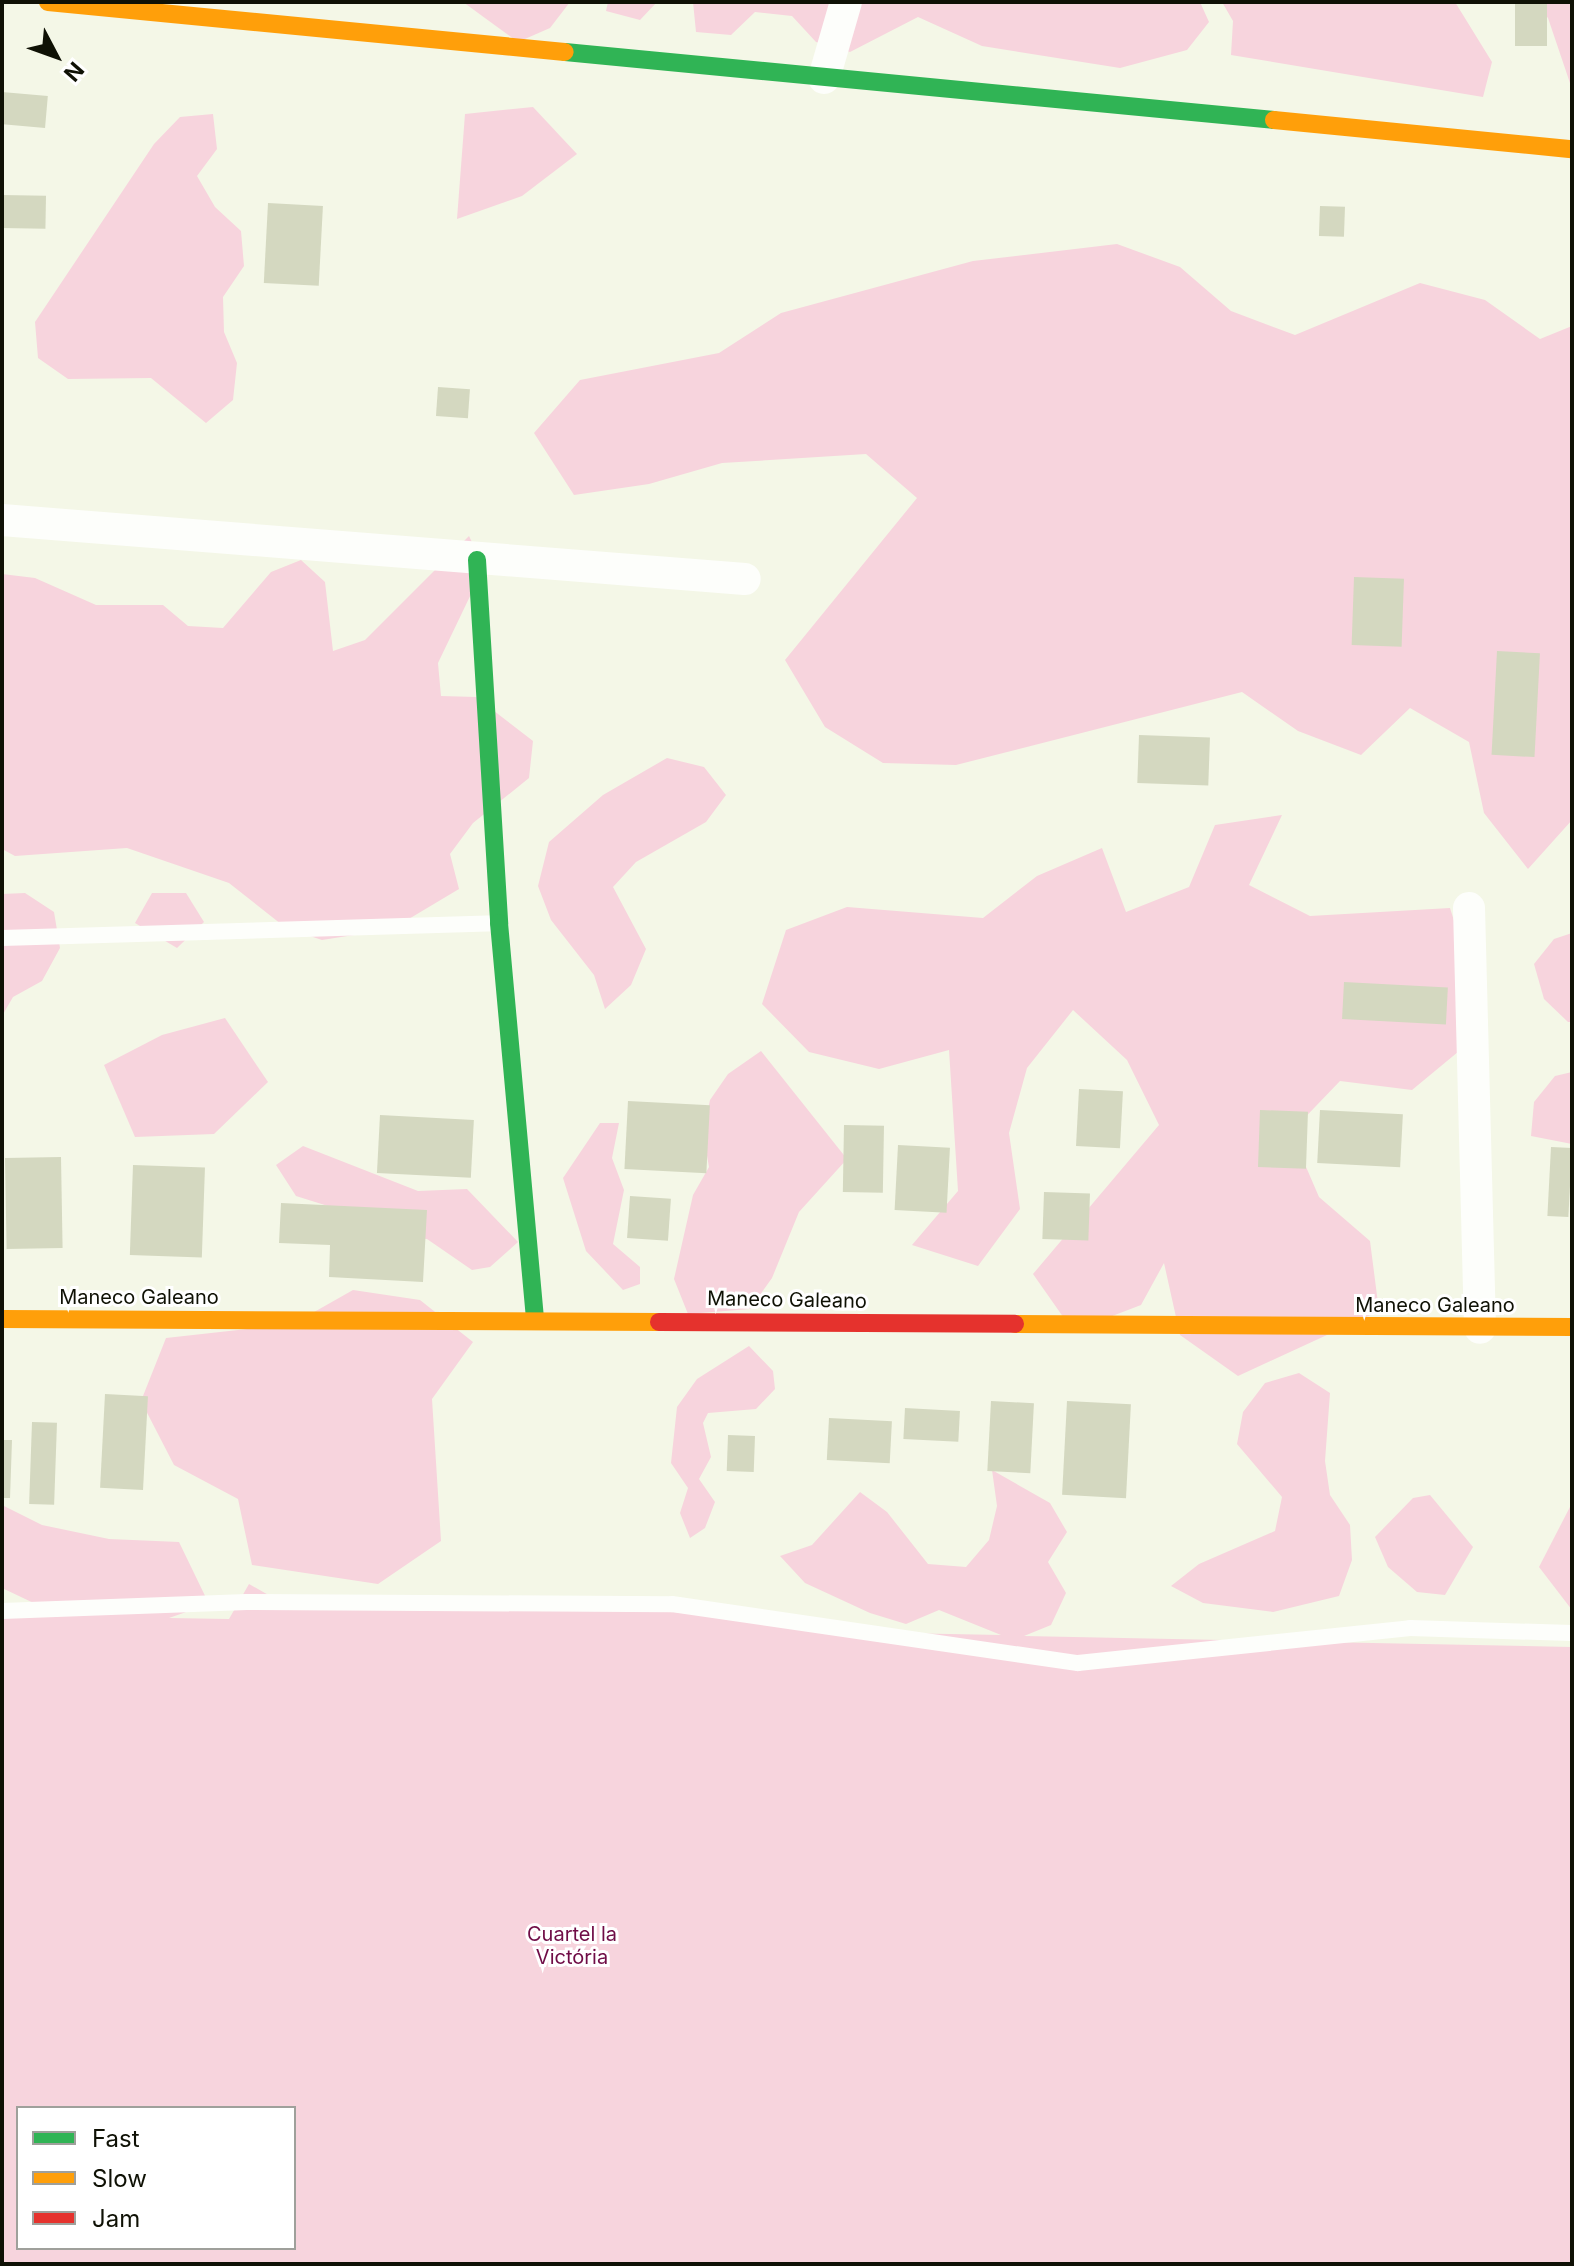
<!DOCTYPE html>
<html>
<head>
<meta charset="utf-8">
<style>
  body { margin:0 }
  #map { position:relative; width:1574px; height:2266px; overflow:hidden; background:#f4f7e7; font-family:Inter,sans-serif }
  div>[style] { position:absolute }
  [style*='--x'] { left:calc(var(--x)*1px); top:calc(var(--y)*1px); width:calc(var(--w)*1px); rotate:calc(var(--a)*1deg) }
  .green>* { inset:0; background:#f7d4dd }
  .building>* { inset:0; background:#d4d8c0; transform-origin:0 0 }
  .lane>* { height:16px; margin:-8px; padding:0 8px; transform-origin:8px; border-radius:8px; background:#fdfefb }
  .street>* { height:32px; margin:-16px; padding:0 16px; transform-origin:16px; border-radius:16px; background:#fdfefb }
  .fast>* { height:18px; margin:-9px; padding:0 9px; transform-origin:9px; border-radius:9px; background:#30b455 }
  .slow>* { height:18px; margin:-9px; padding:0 9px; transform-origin:9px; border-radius:9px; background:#ff9f0a }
  .jam>* { height:18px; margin:-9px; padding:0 9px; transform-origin:9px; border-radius:9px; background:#e5322d }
  span { translate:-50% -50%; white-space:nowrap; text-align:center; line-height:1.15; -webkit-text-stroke:6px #fff; paint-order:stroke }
  .street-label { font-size:20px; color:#0f1105 }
  .park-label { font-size:20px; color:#6f0c46 }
  .frame { position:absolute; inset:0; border:4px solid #0f1105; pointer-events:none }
  .legend { position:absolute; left:16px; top:2106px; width:280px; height:144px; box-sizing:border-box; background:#fff; border:2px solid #9fa09b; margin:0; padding:10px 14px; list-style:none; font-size:24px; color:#0f1105 }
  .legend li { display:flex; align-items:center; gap:16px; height:40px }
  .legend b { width:40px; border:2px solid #9fa09b }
  .north { position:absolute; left:16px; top:16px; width:80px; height:80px; -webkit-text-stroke:6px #fff; paint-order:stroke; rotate:131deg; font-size:22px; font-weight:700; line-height:32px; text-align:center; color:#0f1105 }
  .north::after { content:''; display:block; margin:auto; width:28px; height:36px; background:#0f1105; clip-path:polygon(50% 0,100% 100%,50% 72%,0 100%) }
</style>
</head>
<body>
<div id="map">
  <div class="green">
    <i style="clip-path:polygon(463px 2px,570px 2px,550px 28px,518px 42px)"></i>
    <i style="clip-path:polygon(608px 2px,657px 2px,640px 20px,606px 11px)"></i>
    <i style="clip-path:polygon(693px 2px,1200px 2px,1209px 22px,1187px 50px,1120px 68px,982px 46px,918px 17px,850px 52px,816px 42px,792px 16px,755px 12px,731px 35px,696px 32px)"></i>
    <i style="clip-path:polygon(1222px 2px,1455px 2px,1492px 62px,1483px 97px,1231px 55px,1233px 21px)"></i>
    <i style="clip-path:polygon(1533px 2px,1572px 2px,1572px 89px,1548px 18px)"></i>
    <i style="clip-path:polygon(533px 107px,577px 154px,522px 196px,457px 219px,465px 114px)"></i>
    <i style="clip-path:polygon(213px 114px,217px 149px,197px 176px,215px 207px,241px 231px,244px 266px,223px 297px,224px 332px,237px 363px,233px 400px,206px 423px,151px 378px,68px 379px,38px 358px,35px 322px,154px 144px,180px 117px)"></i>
    <i style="clip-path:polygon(1117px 244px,1180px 267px,1231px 311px,1295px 335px,1420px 283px,1485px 300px,1540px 339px,1572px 326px,1572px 820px,1528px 869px,1484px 813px,1469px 742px,1410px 708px,1361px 755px,1298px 731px,1242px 692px,956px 765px,883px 763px,825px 727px,785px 660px,917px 498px,866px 454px,722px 463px,649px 484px,574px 495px,534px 433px,580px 380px,719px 353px,781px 313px,973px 261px)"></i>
    <i style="clip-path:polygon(469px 536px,484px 567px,438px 663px,441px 696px,476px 697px,533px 741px,529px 778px,473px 823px,450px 854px,459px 889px,392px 929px,322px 940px,286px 928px,229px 883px,127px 848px,15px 856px,2px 849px,2px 574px,35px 578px,96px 605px,163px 605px,188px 626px,223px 628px,271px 572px,301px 560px,325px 582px,333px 651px,365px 640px)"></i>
    <i style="clip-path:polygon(667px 758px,704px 767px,726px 795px,706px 822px,636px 862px,613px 887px,646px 949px,631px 985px,605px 1009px,594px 975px,551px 920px,538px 886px,549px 842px,603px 795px)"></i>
    <i style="clip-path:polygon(1282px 815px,1249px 885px,1310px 916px,1450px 908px,1470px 971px,1470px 1042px,1412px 1090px,1340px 1081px,1291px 1132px,1319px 1197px,1370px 1241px,1379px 1311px,1238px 1376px,1180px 1335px,1164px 1263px,1141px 1305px,1073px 1331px,1033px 1274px,1159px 1125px,1127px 1060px,1073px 1010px,1027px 1068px,1009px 1133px,1020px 1209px,978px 1266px,912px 1245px,958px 1191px,949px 1050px,879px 1069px,809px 1052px,762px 1004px,786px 930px,847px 907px,983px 918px,1037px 876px,1102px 848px,1126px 912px,1189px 887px,1215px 825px)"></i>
    <i style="clip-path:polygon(25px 893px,54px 912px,60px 948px,42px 981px,13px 997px,2px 1016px,2px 894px)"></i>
    <i style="clip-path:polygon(152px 893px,186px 893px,204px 922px,177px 948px,135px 923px)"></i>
    <i style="clip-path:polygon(1572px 933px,1572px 1022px,1568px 1022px,1544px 999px,1534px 964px,1554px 939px)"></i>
    <i style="clip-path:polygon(225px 1018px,268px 1082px,214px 1134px,135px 1137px,104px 1065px,162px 1035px)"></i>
    <i style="clip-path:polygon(761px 1051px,847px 1159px,799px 1212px,772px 1278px,750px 1309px,688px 1314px,674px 1279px,693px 1195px,709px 1167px,703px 1133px,710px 1100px,728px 1074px)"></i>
    <i style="clip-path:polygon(1572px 1072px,1572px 1144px,1531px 1136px,1534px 1102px,1555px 1076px)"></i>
    <i style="clip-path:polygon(600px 1123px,619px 1123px,612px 1158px,624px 1190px,613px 1244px,640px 1267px,640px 1284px,623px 1290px,586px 1251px,563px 1178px)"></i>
    <i style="clip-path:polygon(303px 1146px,418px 1191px,467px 1189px,518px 1242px,490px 1267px,472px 1270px,427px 1239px,391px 1236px,363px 1217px,296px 1196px,276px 1165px)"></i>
    <i style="clip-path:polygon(353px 1290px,420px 1300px,473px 1342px,432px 1399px,441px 1541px,378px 1584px,252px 1565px,238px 1499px,174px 1465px,141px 1401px,166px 1338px,293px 1324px)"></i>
    <i style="clip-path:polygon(749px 1346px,773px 1371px,775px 1389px,756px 1409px,708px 1413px,703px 1423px,711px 1457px,699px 1479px,715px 1502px,705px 1528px,690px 1538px,680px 1513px,688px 1488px,671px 1463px,677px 1407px,697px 1379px)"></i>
    <i style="clip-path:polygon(1299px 1373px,1330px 1393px,1325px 1461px,1330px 1495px,1350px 1525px,1352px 1560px,1339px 1596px,1273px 1612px,1203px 1603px,1171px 1586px,1199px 1564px,1275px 1531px,1282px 1497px,1237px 1444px,1243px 1412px,1265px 1383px)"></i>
    <i style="clip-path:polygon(evenodd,992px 1470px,1050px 1503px,1067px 1532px,1048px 1562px,1066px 1593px,1051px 1625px,1024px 1636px,1572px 1647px,1572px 2264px,2px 2264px,2px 1614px,59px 1615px,2px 1588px,2px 1505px,42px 1525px,109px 1539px,179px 1542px,209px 1604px,169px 1618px,229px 1619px,249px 1584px,279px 1601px,552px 1598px,846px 1632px,1001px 1635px,939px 1610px,906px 1624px,870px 1613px,805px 1583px,780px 1556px,812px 1545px,860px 1492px,887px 1512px,928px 1564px,966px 1567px,989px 1540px,997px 1506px,992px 1470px,18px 2108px,294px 2108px,294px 2248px,18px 2248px,18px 2108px)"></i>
    <i style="clip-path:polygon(1430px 1495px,1473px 1547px,1445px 1595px,1417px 1592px,1388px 1567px,1375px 1537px,1413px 1498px)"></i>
    <i style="clip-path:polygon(1572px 1503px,1572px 1610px,1539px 1567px)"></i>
  </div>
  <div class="building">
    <i style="left:1515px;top:2px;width:32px;height:44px"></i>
    <i style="left:2px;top:92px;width:46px;height:32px;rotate:5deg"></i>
    <i style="left:2px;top:195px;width:44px;height:33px;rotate:1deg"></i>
    <i style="left:268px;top:203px;width:55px;height:80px;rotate:3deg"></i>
    <i style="left:1320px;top:206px;width:25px;height:30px;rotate:2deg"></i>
    <i style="left:438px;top:387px;width:32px;height:29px;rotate:4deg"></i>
    <i style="left:1354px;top:577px;width:50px;height:68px;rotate:2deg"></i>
    <i style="left:1497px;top:651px;width:43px;height:104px;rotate:3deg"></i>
    <i style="left:1139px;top:735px;width:71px;height:48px;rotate:2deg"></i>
    <i style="left:1344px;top:982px;width:104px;height:37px;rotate:3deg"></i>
    <i style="left:1079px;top:1089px;width:44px;height:57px;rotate:3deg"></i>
    <i style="left:628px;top:1101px;width:82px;height:68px;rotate:3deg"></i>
    <i style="left:1260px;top:1110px;width:48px;height:57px;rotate:2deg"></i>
    <i style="left:1320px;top:1110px;width:83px;height:53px;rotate:3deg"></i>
    <i style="left:380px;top:1115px;width:94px;height:58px;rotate:3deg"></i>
    <i style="left:844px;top:1125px;width:40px;height:67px;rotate:1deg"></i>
    <i style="left:898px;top:1145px;width:52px;height:65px;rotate:3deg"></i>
    <i style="left:1551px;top:1147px;width:21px;height:69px;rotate:3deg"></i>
    <i style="left:61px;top:1157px;width:91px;height:56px;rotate:89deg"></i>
    <i style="left:133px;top:1165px;width:72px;height:90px;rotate:2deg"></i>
    <i style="left:1044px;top:1192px;width:46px;height:47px;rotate:2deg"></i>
    <i style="left:630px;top:1196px;width:41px;height:42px;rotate:4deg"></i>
    <i style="clip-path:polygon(281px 1203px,427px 1210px,423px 1282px,329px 1277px,330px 1245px,279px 1243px)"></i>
    <i style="left:105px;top:1394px;width:43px;height:94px;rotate:3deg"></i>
    <i style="left:991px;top:1401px;width:43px;height:70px;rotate:3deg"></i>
    <i style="left:1067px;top:1401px;width:64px;height:94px;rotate:3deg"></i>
    <i style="left:905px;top:1408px;width:55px;height:31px;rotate:3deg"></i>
    <i style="left:829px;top:1418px;width:63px;height:42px;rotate:3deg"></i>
    <i style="left:32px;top:1422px;width:25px;height:82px;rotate:2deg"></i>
    <i style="left:728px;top:1435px;width:27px;height:36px;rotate:2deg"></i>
    <i style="clip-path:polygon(2px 1440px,12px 1440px,10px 1498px,2px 1498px)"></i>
  </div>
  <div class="lane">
    <i style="--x:2;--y:938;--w:494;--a:-1.7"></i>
    <i style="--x:2;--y:1611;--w:245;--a:-2.1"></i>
    <i style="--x:247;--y:1602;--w:425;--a:0.3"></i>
    <i style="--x:672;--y:1604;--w:410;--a:8.3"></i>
    <i style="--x:1078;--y:1663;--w:334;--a:-6"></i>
    <i style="--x:1410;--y:1628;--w:162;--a:1.8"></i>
  </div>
  <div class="street">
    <i style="--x:824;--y:78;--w:79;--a:-73.9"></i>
    <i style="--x:2;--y:520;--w:745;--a:4.54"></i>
    <i style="--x:1469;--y:908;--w:420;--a:88.5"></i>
  </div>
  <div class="fast">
    <i style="--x:565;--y:52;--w:712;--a:5.48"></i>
    <i style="--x:477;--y:560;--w:364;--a:86.5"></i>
    <i style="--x:499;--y:923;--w:398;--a:84.8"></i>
  </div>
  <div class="slow">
    <i style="--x:48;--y:2;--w:519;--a:5.52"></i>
    <i style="--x:1274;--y:120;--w:299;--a:5.6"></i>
    <i style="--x:2;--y:1319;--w:657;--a:0.26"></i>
    <i style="--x:1015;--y:1324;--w:557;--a:0.31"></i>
  </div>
  <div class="jam">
    <i style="--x:659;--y:1322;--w:356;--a:0.3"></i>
  </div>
  <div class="street-label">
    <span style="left:139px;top:1297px">Maneco Galeano</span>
    <span style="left:787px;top:1300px;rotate:1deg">Maneco Galeano</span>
    <span style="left:1435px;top:1305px">Maneco Galeano</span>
  </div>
  <div class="park-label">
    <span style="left:572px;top:1946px">Cuartel la<br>Victória</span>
  </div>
  <div class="frame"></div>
  <ul class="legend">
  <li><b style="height:10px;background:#30b455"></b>Fast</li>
  <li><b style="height:10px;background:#ff9f0a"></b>Slow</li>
  <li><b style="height:10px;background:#e5322d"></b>Jam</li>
  </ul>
  <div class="north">N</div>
</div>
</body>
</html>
